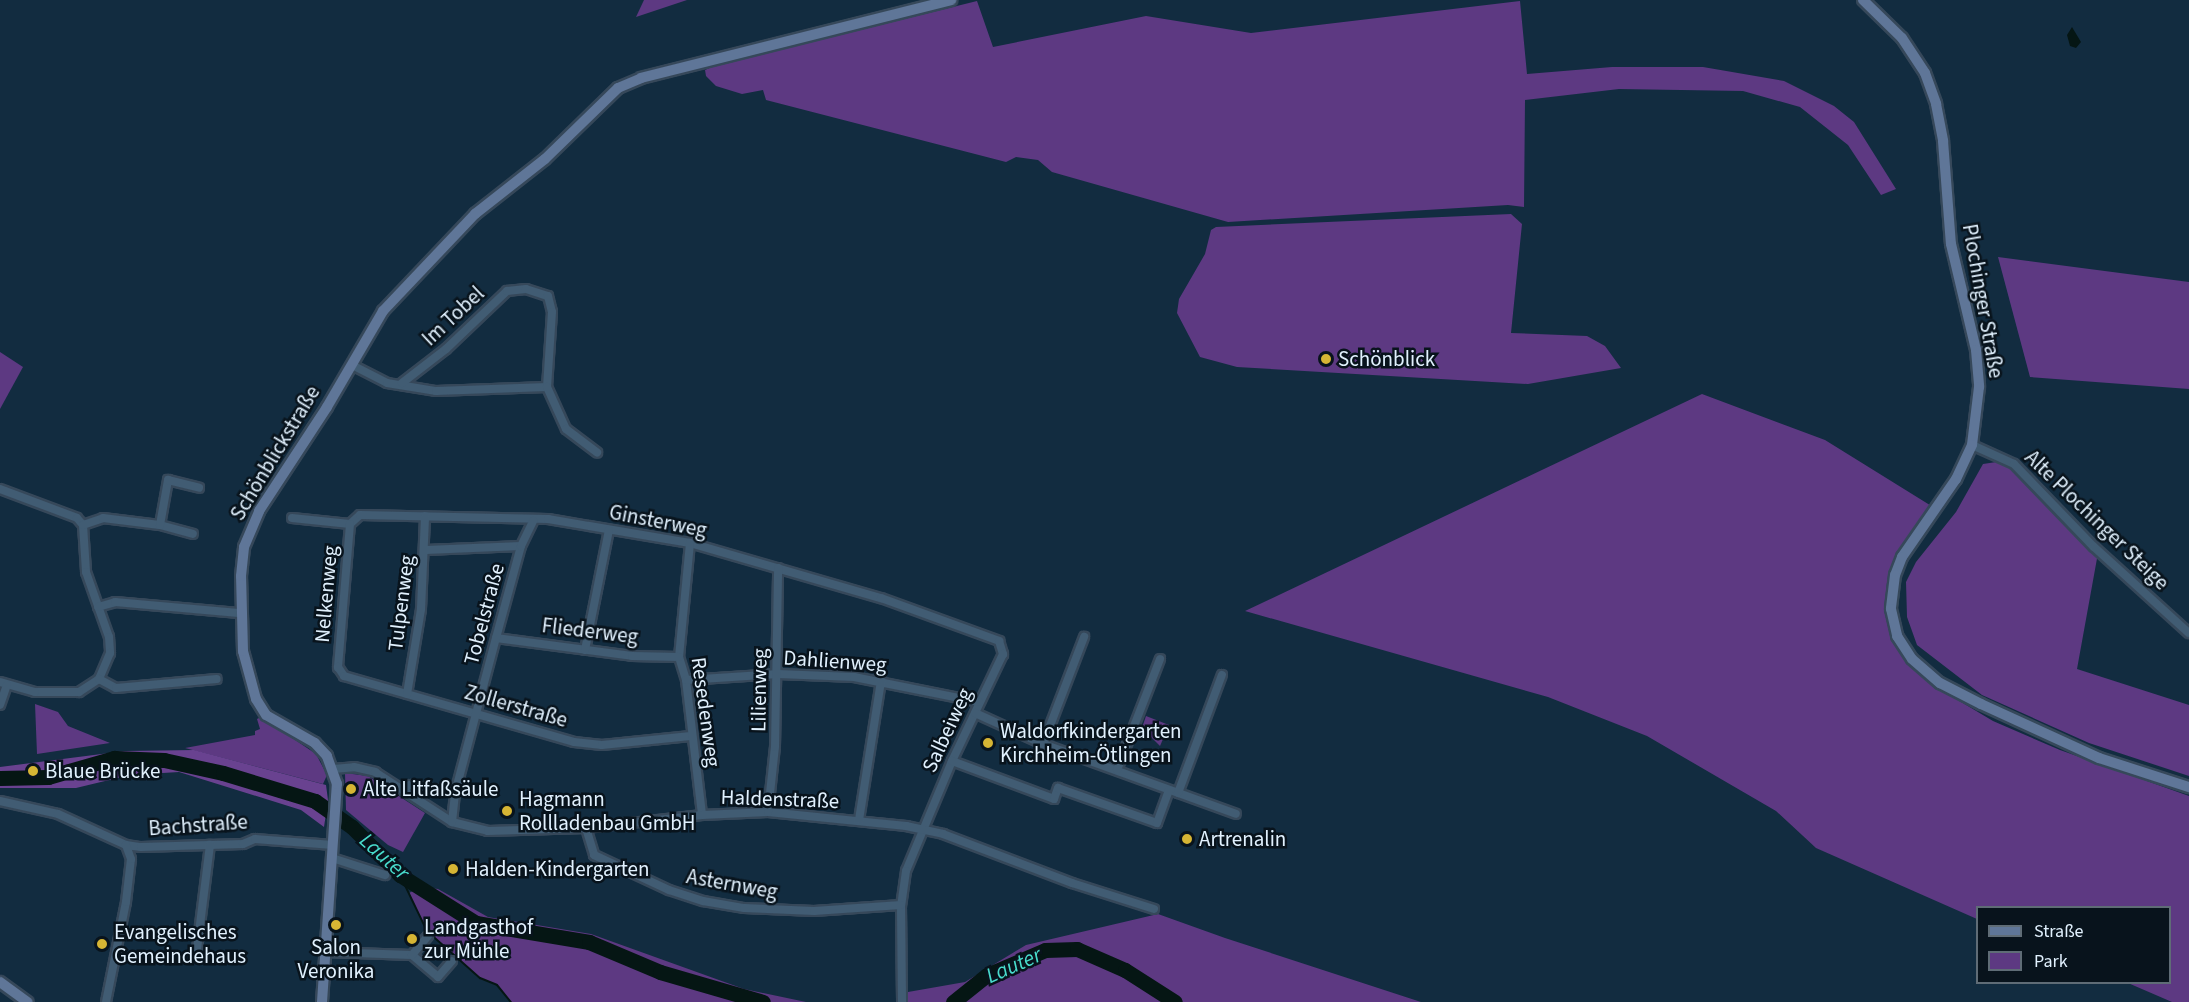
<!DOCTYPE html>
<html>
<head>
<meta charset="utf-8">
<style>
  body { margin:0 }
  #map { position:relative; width:2189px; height:1002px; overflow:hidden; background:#122c40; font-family:"Source Sans 3",sans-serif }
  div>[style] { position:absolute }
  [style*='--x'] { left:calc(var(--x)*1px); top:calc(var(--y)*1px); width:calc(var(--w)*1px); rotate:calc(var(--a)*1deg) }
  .green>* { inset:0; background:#5d3982 }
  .forest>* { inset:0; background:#694290 }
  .water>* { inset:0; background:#051614 }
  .stream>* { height:2px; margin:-1px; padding:0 1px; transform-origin:1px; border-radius:1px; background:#051614 }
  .river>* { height:15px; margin:-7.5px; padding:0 7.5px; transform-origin:7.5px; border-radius:7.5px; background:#051614 }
  .roads { filter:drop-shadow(2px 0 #36485a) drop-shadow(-2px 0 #36485a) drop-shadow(0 2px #36485a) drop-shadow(0 -2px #36485a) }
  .street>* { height:8px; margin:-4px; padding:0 4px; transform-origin:4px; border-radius:4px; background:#415c73 }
  .secondary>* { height:10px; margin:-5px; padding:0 5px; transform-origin:5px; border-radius:5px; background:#5f7698 }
  .dots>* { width:16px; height:16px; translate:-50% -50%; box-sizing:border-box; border:3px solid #08131c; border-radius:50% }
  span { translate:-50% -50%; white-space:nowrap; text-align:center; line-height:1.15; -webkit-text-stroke:5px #08131c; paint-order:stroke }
  .street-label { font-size:21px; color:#e1f1fe }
  .poi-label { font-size:21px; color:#e1f1fe }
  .left { translate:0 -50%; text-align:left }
  .water-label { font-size:22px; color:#48dccc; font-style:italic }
  .legend { position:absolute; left:1976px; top:906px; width:195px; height:78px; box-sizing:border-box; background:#08131c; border:2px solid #5f6c76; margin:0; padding:8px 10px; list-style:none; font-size:18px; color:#e1f1fe }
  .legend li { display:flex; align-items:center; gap:12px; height:30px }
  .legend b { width:30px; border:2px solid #5f6c76 }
</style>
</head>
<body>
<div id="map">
  <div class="green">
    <i style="clip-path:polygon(644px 0,687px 0,636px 17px)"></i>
    <i style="clip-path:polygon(977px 1px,993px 47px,1146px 16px,1251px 33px,1520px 1px,1527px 74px,1612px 67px,1703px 67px,1784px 81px,1834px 106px,1854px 122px,1896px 189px,1881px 195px,1848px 145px,1800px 107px,1743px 91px,1619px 89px,1525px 100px,1524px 207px,1508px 205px,1228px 222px,1052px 172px,1038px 160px,1016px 157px,1006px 162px,766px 100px,763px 90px,742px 94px,716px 86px,706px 76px,705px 70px,714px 66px)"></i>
    <i style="clip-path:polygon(1511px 214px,1522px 224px,1511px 333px,1587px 336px,1605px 346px,1621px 368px,1528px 384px,1237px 367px,1200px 357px,1177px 313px,1179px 299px,1205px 254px,1211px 230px,1216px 227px)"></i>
    <i style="clip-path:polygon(1998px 257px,2189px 282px,2189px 389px,2030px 377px)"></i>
    <i style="clip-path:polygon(0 352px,23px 367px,0 409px)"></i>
    <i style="clip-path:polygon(1702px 394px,1825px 440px,1933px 507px,1901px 548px,1887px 583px,1885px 609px,1893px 635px,1908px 661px,1941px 690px,1993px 721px,2060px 750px,2189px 796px,2189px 1002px,2172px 1002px,2128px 983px,2170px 982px,2170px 908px,1978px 908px,1977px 919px,1816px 848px,1776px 811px,1647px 736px,1548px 697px,1245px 611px)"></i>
    <i style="clip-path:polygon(2003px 461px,2020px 473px,2098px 553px,2077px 669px,2189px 705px,2189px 776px,2089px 743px,1982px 695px,1917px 645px,1907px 617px,1906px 582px,1916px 562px,1956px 512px,1983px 464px)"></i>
    <i style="clip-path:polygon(35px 704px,58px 712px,68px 726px,110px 743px,37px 754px)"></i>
    <i style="clip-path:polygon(1146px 716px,1169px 725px,1160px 746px,1142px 728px)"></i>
    <i style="clip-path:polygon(261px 717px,316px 754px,327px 775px,323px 784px,185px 748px,255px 735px,255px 731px,260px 729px,257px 719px)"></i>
    <i style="clip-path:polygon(345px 773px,368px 776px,425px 813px,403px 852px,388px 845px,346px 810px)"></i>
    <i style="clip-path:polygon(409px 885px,438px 889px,488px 917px,591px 934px,744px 989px,806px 1002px,511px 1002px,497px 985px,480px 978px,427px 931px,409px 893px,413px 891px)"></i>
    <i style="clip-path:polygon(1158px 914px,1225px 938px,1421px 1002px,908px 1002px,908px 992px,965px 982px,1026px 945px)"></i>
  </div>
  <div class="forest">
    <i style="clip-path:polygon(194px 750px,326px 785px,328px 800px,324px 827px,301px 810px,179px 772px,130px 775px,76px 788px,0 788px,0 767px,125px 751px)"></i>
  </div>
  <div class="water">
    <i style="clip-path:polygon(2072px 27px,2081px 42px,2076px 48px,2070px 46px,2067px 35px)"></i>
  </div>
  <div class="stream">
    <i style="--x:400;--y:875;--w:62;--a:64.3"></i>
    <i style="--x:427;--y:931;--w:71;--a:41.6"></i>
    <i style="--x:480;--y:978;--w:18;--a:22"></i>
    <i style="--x:497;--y:985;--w:22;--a:51"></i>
  </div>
  <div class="river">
    <i style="--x:0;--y:778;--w:48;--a:-1.2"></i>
    <i style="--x:48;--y:777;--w:69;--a:-16.1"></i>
    <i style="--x:114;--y:758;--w:50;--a:2.3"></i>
    <i style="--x:164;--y:760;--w:60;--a:12.4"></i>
    <i style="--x:223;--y:773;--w:96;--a:16.9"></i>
    <i style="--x:315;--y:801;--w:45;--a:35.1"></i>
    <i style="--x:352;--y:827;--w:68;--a:45"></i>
    <i style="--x:400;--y:875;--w:90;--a:32.3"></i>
    <i style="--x:476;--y:923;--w:115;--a:9.5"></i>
    <i style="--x:589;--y:942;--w:77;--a:22.9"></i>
    <i style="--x:660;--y:972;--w:107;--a:16.2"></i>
    <i style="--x:953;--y:1002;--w:43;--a:-38.5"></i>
    <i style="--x:987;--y:975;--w:63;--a:-23.3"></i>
    <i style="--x:1045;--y:950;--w:32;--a:-2"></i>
    <i style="--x:1077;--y:949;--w:52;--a:23.6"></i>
    <i style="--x:1125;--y:970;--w:59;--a:32.6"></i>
  </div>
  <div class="roads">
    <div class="street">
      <i style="--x:352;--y:365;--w:39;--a:27"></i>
      <i style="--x:387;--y:383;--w:50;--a:9.3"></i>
      <i style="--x:436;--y:391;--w:111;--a:-2.1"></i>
      <i style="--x:402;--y:383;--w:56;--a:-37.7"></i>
      <i style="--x:446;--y:349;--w:84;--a:-43.6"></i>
      <i style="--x:507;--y:291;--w:19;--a:-6"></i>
      <i style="--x:526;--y:289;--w:23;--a:18"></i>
      <i style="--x:548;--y:296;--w:16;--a:76"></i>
      <i style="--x:552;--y:312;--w:75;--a:93.8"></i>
      <i style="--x:547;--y:387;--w:46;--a:65.7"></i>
      <i style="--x:566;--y:429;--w:39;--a:37"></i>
      <i style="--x:1972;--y:445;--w:46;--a:24.3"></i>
      <i style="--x:2014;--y:464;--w:115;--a:46.1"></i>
      <i style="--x:2094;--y:547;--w:128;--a:42.2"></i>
      <i style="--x:0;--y:489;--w:82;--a:20.6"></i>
      <i style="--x:77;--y:518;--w:9;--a:49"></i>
      <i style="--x:83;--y:525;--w:47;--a:86.3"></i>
      <i style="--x:86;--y:572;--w:69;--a:70.5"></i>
      <i style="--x:109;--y:637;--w:16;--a:86"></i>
      <i style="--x:110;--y:653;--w:28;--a:113"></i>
      <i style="--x:99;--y:679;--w:24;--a:147"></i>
      <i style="--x:79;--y:692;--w:44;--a:180"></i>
      <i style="--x:35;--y:692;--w:36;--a:-164"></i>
      <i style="--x:292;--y:518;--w:58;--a:5.9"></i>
      <i style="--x:350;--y:524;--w:13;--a:-42"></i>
      <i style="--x:360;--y:515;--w:188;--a:1.2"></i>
      <i style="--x:548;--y:519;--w:144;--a:9.6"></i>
      <i style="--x:690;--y:543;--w:199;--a:16.1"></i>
      <i style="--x:881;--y:598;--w:126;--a:20"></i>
      <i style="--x:999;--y:641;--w:14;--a:73"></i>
      <i style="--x:1003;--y:654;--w:119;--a:115.5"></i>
      <i style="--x:952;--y:761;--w:119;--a:112.7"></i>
      <i style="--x:906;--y:871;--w:34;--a:98"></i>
      <i style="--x:901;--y:905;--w:97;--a:89.4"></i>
      <i style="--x:350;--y:524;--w:144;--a:94.8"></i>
      <i style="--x:338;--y:667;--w:11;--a:56"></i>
      <i style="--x:344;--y:676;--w:239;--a:16"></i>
      <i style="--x:574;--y:742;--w:28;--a:6"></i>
      <i style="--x:602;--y:745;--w:89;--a:-5.8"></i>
      <i style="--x:83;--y:525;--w:21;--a:-19"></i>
      <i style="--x:103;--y:518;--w:57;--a:7"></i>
      <i style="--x:160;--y:525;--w:34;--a:15"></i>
      <i style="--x:160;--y:525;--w:46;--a:-79.9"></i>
      <i style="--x:168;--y:480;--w:32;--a:14"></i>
      <i style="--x:690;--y:543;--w:115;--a:95.5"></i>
      <i style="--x:679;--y:657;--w:24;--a:73"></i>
      <i style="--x:686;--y:680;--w:136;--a:83.2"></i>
      <i style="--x:426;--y:550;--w:95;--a:-2.4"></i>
      <i style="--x:98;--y:607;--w:18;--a:-16"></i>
      <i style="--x:115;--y:602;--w:124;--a:5.1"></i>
      <i style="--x:496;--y:638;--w:137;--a:7.5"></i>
      <i style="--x:632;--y:656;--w:47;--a:1.2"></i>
      <i style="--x:585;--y:650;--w:122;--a:-78.7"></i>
      <i style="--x:99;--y:679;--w:19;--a:28"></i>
      <i style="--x:116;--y:688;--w:101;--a:-5.1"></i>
      <i style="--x:686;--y:680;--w:92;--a:-3.7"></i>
      <i style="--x:778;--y:674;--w:76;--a:2.3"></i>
      <i style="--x:854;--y:677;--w:127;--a:11.3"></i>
      <i style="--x:407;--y:694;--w:86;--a:-80.6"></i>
      <i style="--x:421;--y:609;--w:93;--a:-87.5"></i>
      <i style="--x:0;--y:705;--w:21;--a:-71"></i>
      <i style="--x:975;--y:713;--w:75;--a:24.5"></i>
      <i style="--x:1043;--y:744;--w:115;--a:-69"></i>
      <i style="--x:1043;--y:744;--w:205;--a:19.9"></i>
      <i style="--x:952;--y:761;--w:109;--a:20.4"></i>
      <i style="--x:1054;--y:799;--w:12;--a:-70"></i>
      <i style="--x:1058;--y:788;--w:105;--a:19.5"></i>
      <i style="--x:1157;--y:823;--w:35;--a:-70"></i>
      <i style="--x:333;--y:769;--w:21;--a:-5"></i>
      <i style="--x:354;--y:767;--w:22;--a:13"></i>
      <i style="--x:375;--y:772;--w:92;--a:33"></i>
      <i style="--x:452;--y:822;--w:37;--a:14"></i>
      <i style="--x:488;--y:831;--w:98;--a:-1.8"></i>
      <i style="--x:586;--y:828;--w:117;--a:-6.4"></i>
      <i style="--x:702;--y:815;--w:66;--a:-2.6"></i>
      <i style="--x:768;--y:812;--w:139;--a:5.8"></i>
      <i style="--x:906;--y:826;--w:38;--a:12"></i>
      <i style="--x:943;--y:834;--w:138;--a:20.8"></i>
      <i style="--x:1072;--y:883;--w:86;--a:17.6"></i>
      <i style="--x:1117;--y:770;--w:119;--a:-68.8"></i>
      <i style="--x:404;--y:788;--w:7;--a:-27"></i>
      <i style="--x:410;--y:785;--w:46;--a:10.1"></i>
      <i style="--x:1178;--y:793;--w:126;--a:-69.6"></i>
      <i style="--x:0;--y:801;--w:59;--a:12.6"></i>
      <i style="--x:58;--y:814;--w:75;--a:24.5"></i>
      <i style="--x:126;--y:845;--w:15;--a:8"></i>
      <i style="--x:141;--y:847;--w:102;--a:-1.7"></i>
      <i style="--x:243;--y:844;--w:13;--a:-23"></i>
      <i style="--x:255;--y:839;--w:78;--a:4.4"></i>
      <i style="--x:768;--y:812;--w:65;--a:-83.9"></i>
      <i style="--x:775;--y:747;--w:179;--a:-89"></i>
      <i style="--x:859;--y:820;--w:141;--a:-81"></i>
      <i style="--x:452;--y:822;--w:29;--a:-84"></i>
      <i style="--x:455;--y:793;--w:160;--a:-75.2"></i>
      <i style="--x:496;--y:638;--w:95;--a:-74.8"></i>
      <i style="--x:521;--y:546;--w:28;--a:-64"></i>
      <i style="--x:586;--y:828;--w:28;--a:73"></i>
      <i style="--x:594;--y:855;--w:83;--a:25"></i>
      <i style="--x:669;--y:890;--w:36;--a:18"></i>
      <i style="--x:703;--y:901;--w:42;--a:9.7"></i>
      <i style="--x:744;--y:908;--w:70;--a:2.5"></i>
      <i style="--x:814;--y:911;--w:87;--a:-3.9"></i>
      <i style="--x:332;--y:858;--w:56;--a:17.8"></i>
      <i style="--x:197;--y:949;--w:105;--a:-82.9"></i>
      <i style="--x:325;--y:952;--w:87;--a:2"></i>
      <i style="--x:412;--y:955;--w:34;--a:40"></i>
      <i style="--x:438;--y:977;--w:21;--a:-49"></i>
      <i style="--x:412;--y:955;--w:25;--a:-50"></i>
      <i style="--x:106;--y:1002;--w:102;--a:-78.7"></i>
      <i style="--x:126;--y:902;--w:43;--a:-83.4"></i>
      <i style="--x:131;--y:859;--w:15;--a:-110"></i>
    </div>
    <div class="secondary">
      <i style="--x:1863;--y:0;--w:54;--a:44.3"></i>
      <i style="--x:1902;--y:38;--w:42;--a:56.7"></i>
      <i style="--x:1925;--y:73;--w:33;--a:70"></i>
      <i style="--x:1936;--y:104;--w:38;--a:79"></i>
      <i style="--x:1943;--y:141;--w:103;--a:85.6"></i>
      <i style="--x:1951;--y:244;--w:109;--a:76.7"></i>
      <i style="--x:1976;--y:350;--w:37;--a:85"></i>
      <i style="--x:1979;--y:387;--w:58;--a:96.9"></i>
      <i style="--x:1972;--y:445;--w:38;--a:115"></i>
      <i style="--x:1956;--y:479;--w:95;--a:124.7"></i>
      <i style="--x:1902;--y:557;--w:19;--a:111"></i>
      <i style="--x:1895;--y:575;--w:34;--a:97"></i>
      <i style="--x:1891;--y:609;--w:28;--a:77"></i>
      <i style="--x:1897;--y:636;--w:27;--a:57"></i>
      <i style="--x:1912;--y:659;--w:37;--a:41"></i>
      <i style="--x:1940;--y:683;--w:46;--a:27.1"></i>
      <i style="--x:1981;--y:704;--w:130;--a:24.6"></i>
      <i style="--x:2099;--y:758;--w:95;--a:17.9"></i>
      <i style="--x:0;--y:982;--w:34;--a:36"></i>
      <i style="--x:322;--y:1002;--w:219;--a:-86.1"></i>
      <i style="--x:337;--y:784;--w:30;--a:-110"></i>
      <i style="--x:327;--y:756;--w:18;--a:-133"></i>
      <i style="--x:315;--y:743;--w:56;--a:-150.3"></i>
      <i style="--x:266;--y:715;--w:19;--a:-122"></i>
      <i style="--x:256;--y:699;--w:50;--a:-105.2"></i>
      <i style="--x:243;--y:651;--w:75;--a:-91.5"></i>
      <i style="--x:241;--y:576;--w:29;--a:-84"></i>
      <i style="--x:244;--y:547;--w:39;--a:-67"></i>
      <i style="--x:259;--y:511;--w:124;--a:-56.8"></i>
      <i style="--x:327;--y:407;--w:111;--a:-59.7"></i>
      <i style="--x:383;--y:311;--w:134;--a:-46.5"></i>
      <i style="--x:475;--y:214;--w:89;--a:-38.2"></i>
      <i style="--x:545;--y:159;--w:102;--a:-44.2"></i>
      <i style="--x:618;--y:88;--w:25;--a:-23"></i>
      <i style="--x:641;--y:78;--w:320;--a:-14.1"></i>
    </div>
  </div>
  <div class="dots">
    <i style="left:1326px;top:359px;background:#d6b534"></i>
    <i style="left:988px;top:743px;background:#d6b534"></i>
    <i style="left:33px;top:771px;background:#d6b534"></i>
    <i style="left:351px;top:789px;background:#d6b534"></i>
    <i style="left:507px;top:811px;background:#d6b534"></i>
    <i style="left:1187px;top:839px;background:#d6b534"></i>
    <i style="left:453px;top:869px;background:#d6b534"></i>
    <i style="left:336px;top:925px;background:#d6b534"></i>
    <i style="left:412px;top:939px;background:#d6b534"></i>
    <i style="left:102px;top:944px;background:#d6b534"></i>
  </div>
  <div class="street-label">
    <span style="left:1983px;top:301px;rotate:80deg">Plochinger Straße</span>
    <span style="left:453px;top:316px;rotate:-43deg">Im Tobel</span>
    <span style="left:275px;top:453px;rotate:-59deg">Schönblickstraße</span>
    <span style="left:2097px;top:520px;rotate:44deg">Alte Plochinger Steige</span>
    <span style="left:658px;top:521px;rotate:11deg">Ginsterweg</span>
    <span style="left:326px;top:594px;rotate:-85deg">Nelkenweg</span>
    <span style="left:401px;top:603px;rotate:-83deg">Tulpenweg</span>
    <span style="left:484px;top:614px;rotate:-75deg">Tobelstraße</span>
    <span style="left:590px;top:631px;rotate:7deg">Fliederweg</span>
    <span style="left:835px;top:661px;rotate:4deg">Dahlienweg</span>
    <span style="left:759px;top:690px;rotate:-89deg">Lilienweg</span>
    <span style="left:516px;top:706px;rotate:16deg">Zollerstraße</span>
    <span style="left:706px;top:712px;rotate:82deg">Resedenweg</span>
    <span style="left:947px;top:730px;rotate:-65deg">Salbeiweg</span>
    <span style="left:780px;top:799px;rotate:2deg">Haldenstraße</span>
    <span style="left:198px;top:825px;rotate:-4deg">Bachstraße</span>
    <span style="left:732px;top:884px;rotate:10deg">Asternweg</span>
  </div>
  <div class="poi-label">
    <span class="left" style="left:1338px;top:359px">Schönblick</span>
    <span class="left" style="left:1000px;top:743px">Waldorfkindergarten<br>Kirchheim-Ötlingen</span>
    <span class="left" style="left:45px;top:771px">Blaue Brücke</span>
    <span class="left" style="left:363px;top:789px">Alte Litfaßsäule</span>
    <span class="left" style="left:519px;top:811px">Hagmann<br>Rollladenbau GmbH</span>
    <span class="left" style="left:1199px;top:839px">Artrenalin</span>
    <span class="left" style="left:465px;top:869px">Halden-Kindergarten</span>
    <span class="left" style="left:424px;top:939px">Landgasthof<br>zur Mühle</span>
    <span class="left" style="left:114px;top:944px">Evangelisches<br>Gemeindehaus</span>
    <span style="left:336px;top:959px">Salon<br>Veronika</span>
  </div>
  <div class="water-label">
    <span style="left:384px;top:857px;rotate:42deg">Lauter</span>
    <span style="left:1014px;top:966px;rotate:-24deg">Lauter</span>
  </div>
  <ul class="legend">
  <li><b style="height:8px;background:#5f7698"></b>Straße</li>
  <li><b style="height:16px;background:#5d3982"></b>Park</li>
  </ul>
</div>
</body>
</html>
